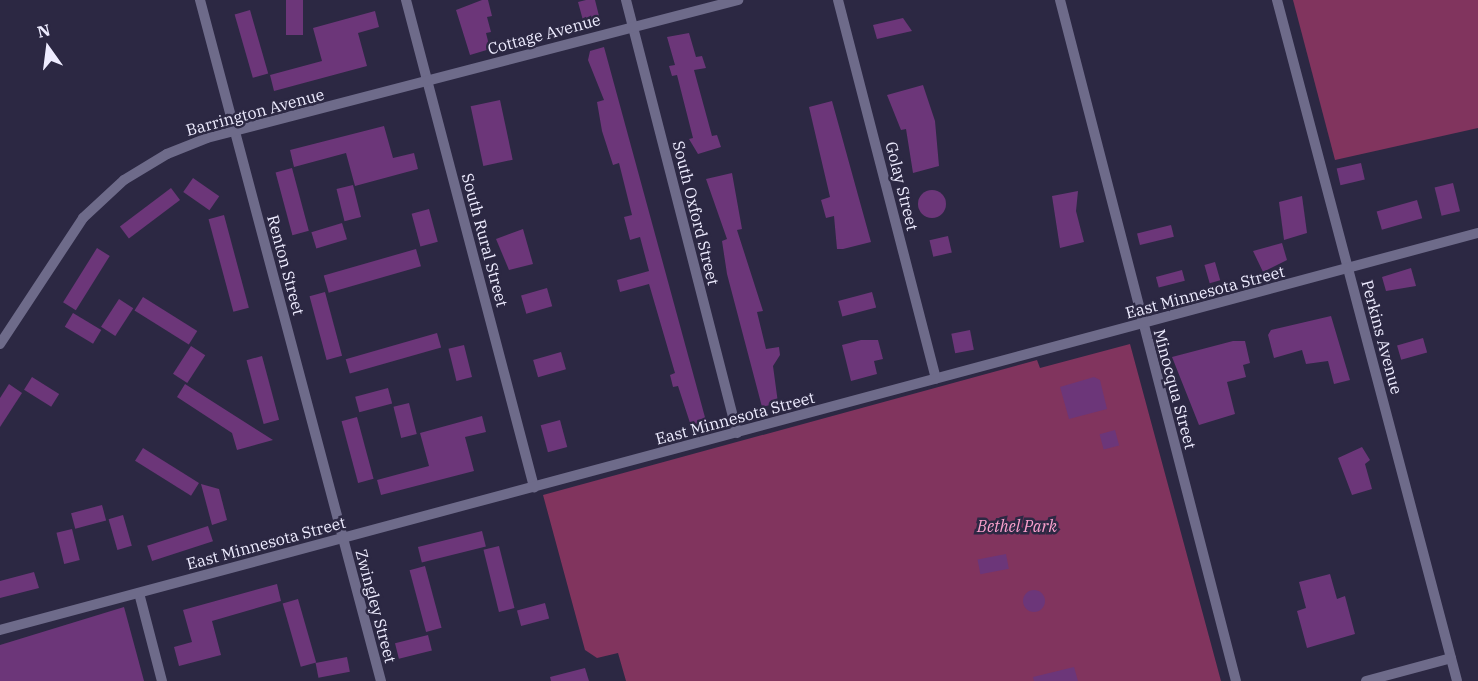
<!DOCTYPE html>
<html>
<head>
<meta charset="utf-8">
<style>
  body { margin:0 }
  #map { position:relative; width:1478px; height:681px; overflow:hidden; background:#2c2843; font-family:"IBM Plex Serif",serif }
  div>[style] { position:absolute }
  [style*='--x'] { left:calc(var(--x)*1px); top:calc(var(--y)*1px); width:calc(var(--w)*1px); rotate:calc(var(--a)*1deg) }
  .green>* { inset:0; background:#81345e }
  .building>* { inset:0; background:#6c3679; transform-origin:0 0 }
  .round { border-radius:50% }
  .street>* { height:10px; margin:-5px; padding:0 5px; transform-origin:5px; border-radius:5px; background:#6e6b8a }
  span { translate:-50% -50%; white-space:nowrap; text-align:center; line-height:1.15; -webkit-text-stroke:5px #2c2843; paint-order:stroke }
  .street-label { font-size:16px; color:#eeecff }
  .park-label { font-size:16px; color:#fca1ce; font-style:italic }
  .north { position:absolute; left:18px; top:18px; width:60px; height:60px; -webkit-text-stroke:4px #2c2843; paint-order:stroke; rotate:346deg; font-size:16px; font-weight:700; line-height:24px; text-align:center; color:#eeecff }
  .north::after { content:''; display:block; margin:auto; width:21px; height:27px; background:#eeecff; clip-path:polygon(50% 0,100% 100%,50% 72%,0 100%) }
</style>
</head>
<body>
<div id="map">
  <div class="green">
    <i style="clip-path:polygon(1293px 0,1478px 0,1478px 128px,1335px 160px)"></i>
    <i style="clip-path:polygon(1130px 344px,1221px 681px,626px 681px,618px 653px,597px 658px,585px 650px,543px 495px,1037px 360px,1040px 368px)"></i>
  </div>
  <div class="building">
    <i style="left:286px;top:0;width:17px;height:35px"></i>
    <i style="clip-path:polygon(482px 0,488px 0,492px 16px,487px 17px,491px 32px,486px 33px,490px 49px,470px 55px,456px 10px)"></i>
    <i style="clip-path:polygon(586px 0,595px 0,600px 20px,584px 24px,578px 2px)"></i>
    <i style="left:250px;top:10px;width:66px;height:16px;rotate:74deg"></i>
    <i style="clip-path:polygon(375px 11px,379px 27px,358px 33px,367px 66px,274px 91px,270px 75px,322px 61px,313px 28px)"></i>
    <i style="clip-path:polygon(903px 18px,912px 31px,877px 39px,873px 25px)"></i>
    <i style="clip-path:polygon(689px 33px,696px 57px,702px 56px,706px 68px,694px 70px,712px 136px,717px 135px,721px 147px,698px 154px,689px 139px,693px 138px,677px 75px,672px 76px,669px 66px,675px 65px,667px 37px)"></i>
    <i style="clip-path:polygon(604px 47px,706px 421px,691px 426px,678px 386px,673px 387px,670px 375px,675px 373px,649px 284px,620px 292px,617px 280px,649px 271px,640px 237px,630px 240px,624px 217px,632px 215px,619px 163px,613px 165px,602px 131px,597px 102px,604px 100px,588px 60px,590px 51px)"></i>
    <i style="clip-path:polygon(923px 85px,935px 121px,939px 166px,913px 173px,906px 129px,901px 130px,887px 95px)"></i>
    <i style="left:500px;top:100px;width:61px;height:30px;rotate:78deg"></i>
    <i style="clip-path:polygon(832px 101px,871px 242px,843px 249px,837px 249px,834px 216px,826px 218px,821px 200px,830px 197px,809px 107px)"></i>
    <i style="clip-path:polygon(384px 126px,393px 158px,414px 153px,418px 169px,355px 186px,346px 153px,294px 167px,290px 150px)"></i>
    <i style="left:1361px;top:163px;width:17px;height:25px;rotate:77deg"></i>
    <i style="left:292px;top:168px;width:65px;height:17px;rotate:75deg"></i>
    <i style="clip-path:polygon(732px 173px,742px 229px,737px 230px,763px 311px,757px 312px,766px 349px,779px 347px,780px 355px,773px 366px,778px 403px,762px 407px,727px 274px,722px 241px,727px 239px,706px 179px)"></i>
    <i style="left:193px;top:178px;width:32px;height:17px;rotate:35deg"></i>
    <i style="left:1453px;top:183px;width:29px;height:19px;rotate:76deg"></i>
    <i style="left:353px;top:185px;width:33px;height:17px;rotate:76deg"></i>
    <i style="left:171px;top:188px;width:15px;height:64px;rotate:53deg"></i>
    <i class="round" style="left:918px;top:190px;width:28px;height:28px"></i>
    <i style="clip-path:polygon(1078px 191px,1076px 211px,1084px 242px,1060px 248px,1052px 196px)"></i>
    <i style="clip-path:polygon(1302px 196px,1307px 233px,1284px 240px,1279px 202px)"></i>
    <i style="left:1417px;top:200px;width:19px;height:42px;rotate:74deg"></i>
    <i style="left:429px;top:209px;width:34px;height:18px;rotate:75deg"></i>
    <i style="left:224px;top:215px;width:96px;height:16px;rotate:75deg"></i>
    <i style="left:342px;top:223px;width:17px;height:32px;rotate:73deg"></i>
    <i style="left:1171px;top:225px;width:12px;height:35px;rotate:76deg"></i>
    <i style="clip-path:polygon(523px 229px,533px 264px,509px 270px,496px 239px)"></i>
    <i style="left:948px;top:236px;width:17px;height:19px;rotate:77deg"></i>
    <i style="clip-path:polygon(1282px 243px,1287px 260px,1263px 272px,1253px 251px)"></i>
    <i style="left:97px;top:248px;width:15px;height:64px;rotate:32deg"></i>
    <i style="left:416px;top:249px;width:18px;height:96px;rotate:74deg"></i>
    <i style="left:1215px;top:262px;width:19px;height:11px;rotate:74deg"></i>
    <i style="clip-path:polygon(1411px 268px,1416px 286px,1386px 291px,1382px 277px)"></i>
    <i style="left:1182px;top:270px;width:11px;height:27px;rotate:75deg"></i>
    <i style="left:547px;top:288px;width:19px;height:27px;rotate:74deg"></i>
    <i style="left:325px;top:292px;width:66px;height:16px;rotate:75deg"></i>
    <i style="left:872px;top:292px;width:16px;height:35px;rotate:75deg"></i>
    <i style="left:143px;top:297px;width:64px;height:16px;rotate:32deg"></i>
    <i style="left:119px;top:299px;width:17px;height:33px;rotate:33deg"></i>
    <i style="left:73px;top:313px;width:33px;height:16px;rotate:31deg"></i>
    <i style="clip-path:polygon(1331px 316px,1350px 380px,1334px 384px,1328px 361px,1306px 364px,1302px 350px,1274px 358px,1268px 335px,1271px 330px)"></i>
    <i style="left:970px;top:330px;width:20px;height:19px;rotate:79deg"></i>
    <i style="left:437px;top:333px;width:15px;height:95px;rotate:74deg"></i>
    <i style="left:1423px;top:338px;width:15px;height:27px;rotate:74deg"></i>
    <i style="clip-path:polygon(861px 340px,878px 340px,883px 359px,874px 361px,877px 374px,851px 381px,842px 345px)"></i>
    <i style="clip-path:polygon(1233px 341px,1245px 341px,1250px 363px,1243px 365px,1246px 377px,1227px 382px,1235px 414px,1199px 425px,1172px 357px)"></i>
    <i style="left:464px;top:345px;width:33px;height:16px;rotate:76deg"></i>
    <i style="left:191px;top:346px;width:17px;height:33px;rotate:33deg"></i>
    <i style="left:561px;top:352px;width:18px;height:29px;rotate:74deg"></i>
    <i style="left:262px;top:356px;width:66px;height:16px;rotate:75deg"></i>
    <i style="left:32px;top:377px;width:32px;height:15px;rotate:32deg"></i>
    <i style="clip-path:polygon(1094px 377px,1100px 380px,1107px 409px,1069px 419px,1060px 387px)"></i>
    <i style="clip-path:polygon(9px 384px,22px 393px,0 427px,0 398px)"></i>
    <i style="clip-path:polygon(185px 384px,273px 440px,237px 450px,232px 433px,177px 397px)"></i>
    <i style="left:388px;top:388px;width:16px;height:34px;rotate:75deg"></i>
    <i style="left:409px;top:403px;width:32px;height:16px;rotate:76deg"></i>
    <i style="clip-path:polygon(482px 416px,486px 432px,465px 437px,474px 471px,381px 495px,377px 480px,429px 466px,420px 433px)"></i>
    <i style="left:357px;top:417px;width:64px;height:16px;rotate:75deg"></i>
    <i style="left:560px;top:420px;width:28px;height:20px;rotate:75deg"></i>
    <i style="left:1115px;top:430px;width:16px;height:16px;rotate:75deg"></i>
    <i style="clip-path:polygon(1362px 447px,1370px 460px,1365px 464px,1372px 489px,1352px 495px,1338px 458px)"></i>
    <i style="left:143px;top:448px;width:66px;height:15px;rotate:32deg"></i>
    <i style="clip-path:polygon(201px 484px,219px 489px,227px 520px,212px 525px)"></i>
    <i style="left:102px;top:505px;width:16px;height:32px;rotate:75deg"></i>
    <i style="left:123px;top:515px;width:32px;height:15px;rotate:74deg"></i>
    <i style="left:208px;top:526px;width:16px;height:64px;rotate:72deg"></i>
    <i style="left:72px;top:529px;width:32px;height:16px;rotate:76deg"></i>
    <i style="left:482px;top:531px;width:16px;height:66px;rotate:76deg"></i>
    <i style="left:499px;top:546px;width:64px;height:16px;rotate:76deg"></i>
    <i style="left:1006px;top:554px;width:15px;height:29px;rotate:79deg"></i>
    <i style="left:425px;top:566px;width:64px;height:16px;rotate:75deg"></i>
    <i style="clip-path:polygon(34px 572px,39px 588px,0 598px,0 581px)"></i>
    <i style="clip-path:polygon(1330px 574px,1337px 599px,1345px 596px,1355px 634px,1307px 648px,1297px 611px,1306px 608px,1299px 582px)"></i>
    <i style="clip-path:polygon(277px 584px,281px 601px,212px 621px,221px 655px,179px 666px,174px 647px,192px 642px,183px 610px)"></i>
    <i class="round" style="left:1023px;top:590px;width:22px;height:22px"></i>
    <i style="left:298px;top:599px;width:66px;height:16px;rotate:74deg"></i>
    <i style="left:545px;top:603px;width:16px;height:29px;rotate:75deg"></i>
    <i style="clip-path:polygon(124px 607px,144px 681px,0 681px,0 645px)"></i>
    <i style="left:428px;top:635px;width:16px;height:34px;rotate:76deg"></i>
    <i style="left:347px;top:657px;width:15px;height:32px;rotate:79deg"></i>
    <i style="clip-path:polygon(1074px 667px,1078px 681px,1034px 681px,1033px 677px)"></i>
    <i style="clip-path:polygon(585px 668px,589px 681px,551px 681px,550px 677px)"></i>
  </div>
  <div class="street">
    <i style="--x:200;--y:0;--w:705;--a:75.12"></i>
    <i style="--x:406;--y:0;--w:504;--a:75.27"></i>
    <i style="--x:626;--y:0;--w:447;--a:75.6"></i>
    <i style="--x:838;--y:0;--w:391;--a:75.5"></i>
    <i style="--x:1060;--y:0;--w:703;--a:75.51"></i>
    <i style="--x:1277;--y:0;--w:704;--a:75.19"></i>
    <i style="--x:0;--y:344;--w:151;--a:-56.6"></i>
    <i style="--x:83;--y:218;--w:56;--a:-42.8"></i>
    <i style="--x:124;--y:180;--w:50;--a:-31.2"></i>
    <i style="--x:167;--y:154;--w:43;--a:-21.8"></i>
    <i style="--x:207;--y:138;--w:549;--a:-14.57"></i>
    <i style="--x:139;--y:593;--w:91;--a:75.4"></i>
    <i style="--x:0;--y:630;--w:1530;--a:-15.04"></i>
    <i style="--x:1366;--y:681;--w:88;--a:-15.1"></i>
  </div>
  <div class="street-label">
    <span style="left:544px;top:34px;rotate:-15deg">Cottage Avenue</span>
    <span style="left:255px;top:112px;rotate:-15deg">Barrington Avenue</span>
    <span style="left:902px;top:186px;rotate:76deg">Golay Street</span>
    <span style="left:696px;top:213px;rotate:76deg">South Oxford Street</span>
    <span style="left:485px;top:240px;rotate:75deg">South Rural Street</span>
    <span style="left:286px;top:265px;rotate:75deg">Renton Street</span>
    <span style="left:1205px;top:292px;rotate:-15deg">East Minnesota Street</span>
    <span style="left:1382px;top:337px;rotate:75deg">Perkins Avenue</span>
    <span style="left:1175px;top:389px;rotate:75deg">Minocqua Street</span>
    <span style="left:735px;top:418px;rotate:-15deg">East Minnesota Street</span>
    <span style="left:266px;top:543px;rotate:-15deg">East Minnesota Street</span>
    <span style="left:376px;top:606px;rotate:75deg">Zwingley Street</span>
  </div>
  <div class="park-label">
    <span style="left:1017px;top:526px">Bethel Park</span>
  </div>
  <div class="north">N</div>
</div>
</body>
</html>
